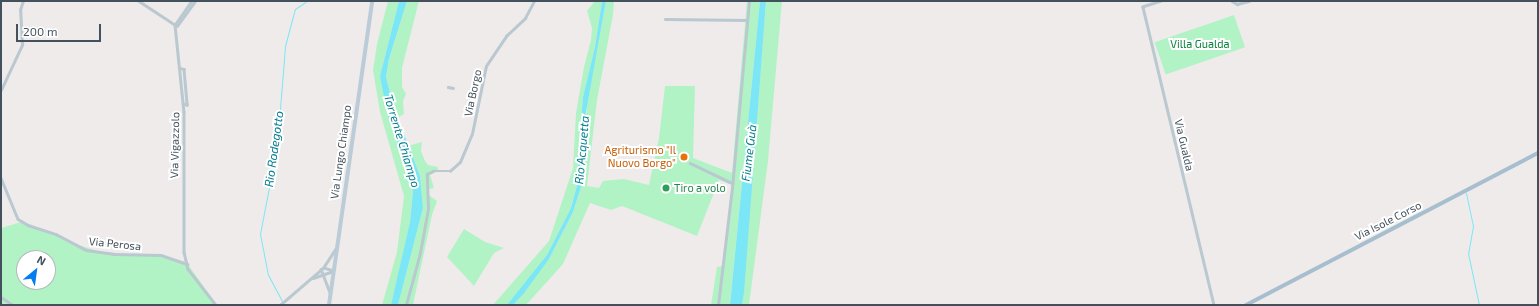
<!DOCTYPE html>
<html>
<head>
<meta charset="utf-8">
<style>
  body { margin:0 }
  #map { position:relative; width:1539px; height:306px; overflow:hidden; background:#efebeb; font-family:"Exo 2",sans-serif }
  div>[style] { position:absolute }
  [style*='--x'] { left:calc(var(--x)*1px); top:calc(var(--y)*1px); width:calc(var(--w)*1px); rotate:calc(var(--a)*1deg) }
  .green>* { inset:0; background:#b2f3c6; transform-origin:0 0 }
  .water>* { inset:0; background:#7ae6f6 }
  .stream>* { height:1px; margin:-0.5px; padding:0 0.5px; transform-origin:0.5px; border-radius:0.5px; background:#7ae6f6 }
  .street>* { height:2.5px; margin:-1.25px; padding:0 1.25px; transform-origin:1.25px; border-radius:1.25px; background:#bac8d0 }
  .secondary>* { height:3.5px; margin:-1.75px; padding:0 1.75px; transform-origin:1.75px; border-radius:1.75px; background:#bbcbd8 }
  .primary>* { height:4px; margin:-2px; padding:0 2px; transform-origin:2px; border-radius:2px; background:#a7becf }
  .dots>* { width:11px; height:11px; translate:-50% -50%; box-sizing:border-box; border:2px solid #fff; border-radius:50% }
  span { translate:-50% -50%; white-space:nowrap; text-align:center; line-height:1.15; -webkit-text-stroke:4px #fff; paint-order:stroke }
  .park-label { font-size:11px; color:#0b833e }
  .street-label { font-size:11px; color:#42515b }
  .food-label { font-size:11px; color:#c56008 }
  .right { translate:-100% -50%; text-align:right }
  .leisure-label { font-size:11px; color:#27864d }
  .left { translate:0 -50%; text-align:left }
  .water-label { font-size:12px; color:#037e90; font-style:italic }
  .frame { position:absolute; inset:0; border:2px solid #42515b; pointer-events:none }
  .north { position:absolute; left:16px; top:250px; width:40px; height:40px; box-sizing:border-box; background:#fff; border:1px solid #b3b9bd; border-radius:50%; rotate:29deg; font-size:11px; font-weight:700; line-height:16px; text-align:center; color:#42515b }
  .north::after { content:''; display:block; margin:auto; width:14px; height:18px; background:#047df0; clip-path:polygon(50% 0,100% 100%,50% 72%,0 100%) }
  .scale { position:absolute; left:16px; top:24px; width:85px; height:18px; box-sizing:border-box; border:2px solid #42515b; border-top:0; padding-left:5px; font-size:12px; line-height:14px; white-space:nowrap; color:#42515b; -webkit-text-stroke:3px #fff; paint-order:stroke }
</style>
</head>
<body>
<div id="map">
  <div class="green">
    <i style="clip-path:polygon(388px 1px,399px 1px,380px 76px,413px 191px,410px 222px,396px 286px,391px 305px,382px 305px,397px 252px,404px 196px,380px 112px,373px 70px,377px 44px)"></i>
    <i style="clip-path:polygon(407px 1px,419px 1px,402px 68px,402px 87px,406px 94px,403px 101px,404px 114px,397px 118px,386px 77px,389px 59px)"></i>
    <i style="clip-path:polygon(595px 1px,602px 1px,595px 47px,583px 97px,578px 156px,579px 178px,571px 208px,547px 255px,526px 284px,507px 305px,493px 305px,549px 241px,573px 168px,576px 113px,584px 67px,591px 40px,592px 28px,587px 11px)"></i>
    <i style="clip-path:polygon(606px 1px,614px 1px,613px 15px,597px 100px,587px 186px,599px 188px,603px 181px,624px 179px,649px 185px,659px 138px,665px 86px,695px 86px,693px 158px,732px 173px,747px 1px,760px 1px,730px 305px,711px 305px,717px 267px,724px 266px,732px 185px,719px 180px,697px 236px,622px 206px,611px 210px,590px 203px,563px 264px,526px 305px,513px 305px,549px 259px,573px 212px,582px 184px,587px 103px)"></i>
    <i style="clip-path:polygon(766px 1px,782px 1px,768px 161px,749px 305px,742px 305px)"></i>
    <i style="left:1234px;top:15px;width:34px;height:84px;rotate:71deg"></i>
    <i style="clip-path:polygon(422px 142px,421px 151px,425px 161px,428px 165px,438px 167px,438px 171px,430px 175px,434px 188px,429px 189px,429px 195px,437px 201px,432px 215px,413px 305px,398px 305px,423px 208px,420px 176px,408px 146px)"></i>
    <i style="clip-path:polygon(evenodd,21px 222px,55px 234px,66px 241px,104px 253px,126px 256px,161px 256px,187px 263px,217px 305px,1px 305px,1px 228px,21px 222px,24px 258px,48px 258px,48px 282px,24px 282px,24px 258px)"></i>
    <i style="clip-path:polygon(464px 229px,485px 242px,504px 248px,494px 253px,474px 286px,447px 257px)"></i>
  </div>
  <div class="water">
    <i style="clip-path:polygon(399px 1px,407px 1px,389px 59px,386px 77px,394px 108px,420px 176px,423px 208px,398px 305px,391px 305px,410px 222px,413px 191px,387px 113px,380px 76px)"></i>
    <i style="clip-path:polygon(602px 1px,606px 1px,584px 123px,582px 184px,573px 212px,549px 259px,524px 293px,513px 305px,507px 305px,547px 255px,571px 208px,579px 178px,578px 156px,583px 97px,595px 47px)"></i>
    <i style="clip-path:polygon(760px 1px,766px 1px,744px 292px,742px 305px,730px 305px)"></i>
  </div>
  <div class="stream">
    <i style="--x:1466;--y:193;--w:34;--a:78"></i>
    <i style="--x:1473;--y:226;--w:27;--a:100"></i>
    <i style="--x:1468;--y:253;--w:53;--a:78.1"></i>
    <i style="--x:282;--y:301;--w:30;--a:-118"></i>
    <i style="--x:268;--y:275;--w:42;--a:-101"></i>
    <i style="--x:260;--y:234;--w:90;--a:-79.1"></i>
    <i style="--x:277;--y:146;--w:100;--a:-85.4"></i>
    <i style="--x:285;--y:46;--w:38;--a:-75"></i>
    <i style="--x:295;--y:9;--w:14;--a:-34"></i>
    <i style="--x:285;--y:304;--w:1;--a:90"></i>
  </div>
  <div class="street">
    <i style="--x:139;--y:1;--w:45;--a:33.3"></i>
    <i style="--x:177;--y:26;--w:31;--a:-54"></i>
    <i style="--x:192;--y:1;--w:29;--a:125"></i>
    <i style="--x:175;--y:25;--w:87;--a:84.1"></i>
    <i style="--x:184;--y:112;--w:140;--a:90"></i>
    <i style="--x:184;--y:252;--w:17;--a:77"></i>
    <i style="--x:188;--y:269;--w:46;--a:52.1"></i>
    <i style="--x:1161;--y:1;--w:19;--a:162"></i>
    <i style="--x:1143;--y:7;--w:306;--a:76.6"></i>
    <i style="--x:1232;--y:1;--w:6;--a:31"></i>
    <i style="--x:1237;--y:4;--w:12;--a:-14"></i>
    <i style="--x:665;--y:19;--w:82;--a:0.7"></i>
    <i style="--x:180;--y:68;--w:4;--a:14"></i>
    <i style="--x:184;--y:69;--w:36;--a:85"></i>
    <i style="--x:187;--y:105;--w:4;--a:-166"></i>
    <i style="--x:448;--y:87;--w:5;--a:11"></i>
    <i style="--x:1;--y:90;--w:50;--a:-65"></i>
    <i style="--x:22;--y:45;--w:35;--a:-93"></i>
    <i style="--x:20;--y:10;--w:9;--a:-72"></i>
    <i style="--x:690;--y:163;--w:47;--a:25.5"></i>
    <i style="--x:1;--y:178;--w:44;--a:67.5"></i>
    <i style="--x:18;--y:219;--w:12;--a:31"></i>
    <i style="--x:28;--y:225;--w:29;--a:18"></i>
    <i style="--x:56;--y:234;--w:34;--a:28"></i>
    <i style="--x:86;--y:250;--w:27;--a:8"></i>
    <i style="--x:113;--y:254;--w:48;--a:1.2"></i>
    <i style="--x:161;--y:255;--w:28;--a:19"></i>
    <i style="--x:321;--y:269;--w:26;--a:69"></i>
    <i style="--x:313;--y:278;--w:21;--a:-19"></i>
    <i style="--x:333;--y:271;--w:9;--a:-162"></i>
    <i style="--x:1;--y:297;--w:14;--a:34"></i>
    <i style="--x:280;--y:305;--w:57;--a:-40.7"></i>
    <i style="--x:323;--y:268;--w:24;--a:-57"></i>
    <i style="--x:406;--y:305;--w:54;--a:-74.9"></i>
    <i style="--x:420;--y:253;--w:45;--a:-79.7"></i>
    <i style="--x:428;--y:209;--w:35;--a:-92"></i>
    <i style="--x:427;--y:174;--w:7;--a:-27"></i>
    <i style="--x:433;--y:171;--w:17;--a:0"></i>
    <i style="--x:450;--y:171;--w:13;--a:-42"></i>
    <i style="--x:460;--y:162;--w:30;--a:-67"></i>
    <i style="--x:472;--y:134;--w:69;--a:-78.4"></i>
    <i style="--x:486;--y:66;--w:36;--a:-56"></i>
    <i style="--x:506;--y:36;--w:26;--a:-43"></i>
    <i style="--x:525;--y:18;--w:19;--a:-62"></i>
    <i style="--x:718;--y:305;--w:118;--a:-83.2"></i>
    <i style="--x:732;--y:188;--w:188;--a:-84.8"></i>
  </div>
  <div class="secondary">
    <i style="--x:329;--y:305;--w:307;--a:-81.9"></i>
  </div>
  <div class="primary">
    <i style="--x:1246;--y:305;--w:329;--a:-27.5"></i>
  </div>
  <div class="dots">
    <i style="left:684px;top:157px;background:#e8710a"></i>
    <i style="left:666px;top:188px;background:#2e9e5b"></i>
  </div>
  <div class="park-label">
    <span style="left:1200px;top:44px">Villa Gualda</span>
  </div>
  <div class="street-label">
    <span style="left:473px;top:93px;rotate:-78deg">Via Borgo</span>
    <span style="left:175px;top:145px;rotate:-89deg">Via Vigazzolo</span>
    <span style="left:1184px;top:145px;rotate:77deg">Via Gualda</span>
    <span style="left:341px;top:152px;rotate:-82deg">Via Lungo Chiampo</span>
    <span style="left:1388px;top:221px;rotate:-27deg">Via Isole Corso</span>
    <span style="left:115px;top:244px;rotate:6deg">Via Perosa</span>
  </div>
  <div class="food-label">
    <span class="right" style="left:676px;top:157px">Agriturismo "Il<br>Nuovo Borgo"</span>
  </div>
  <div class="leisure-label">
    <span class="left" style="left:674px;top:188px">Tiro a volo</span>
  </div>
  <div class="water-label">
    <span style="left:402px;top:141px;rotate:73deg">Torrente Chiampo</span>
    <span style="left:274px;top:149px;rotate:-82deg">Rio Rodegotto</span>
    <span style="left:582px;top:150px;rotate:-85deg">Rio Acquetta</span>
    <span style="left:749px;top:153px;rotate:-83deg">Fiume Guà</span>
  </div>
  <div class="frame"></div>
  <div class="north">N</div>
  <div class="scale">200 m</div>
</div>
</body>
</html>
